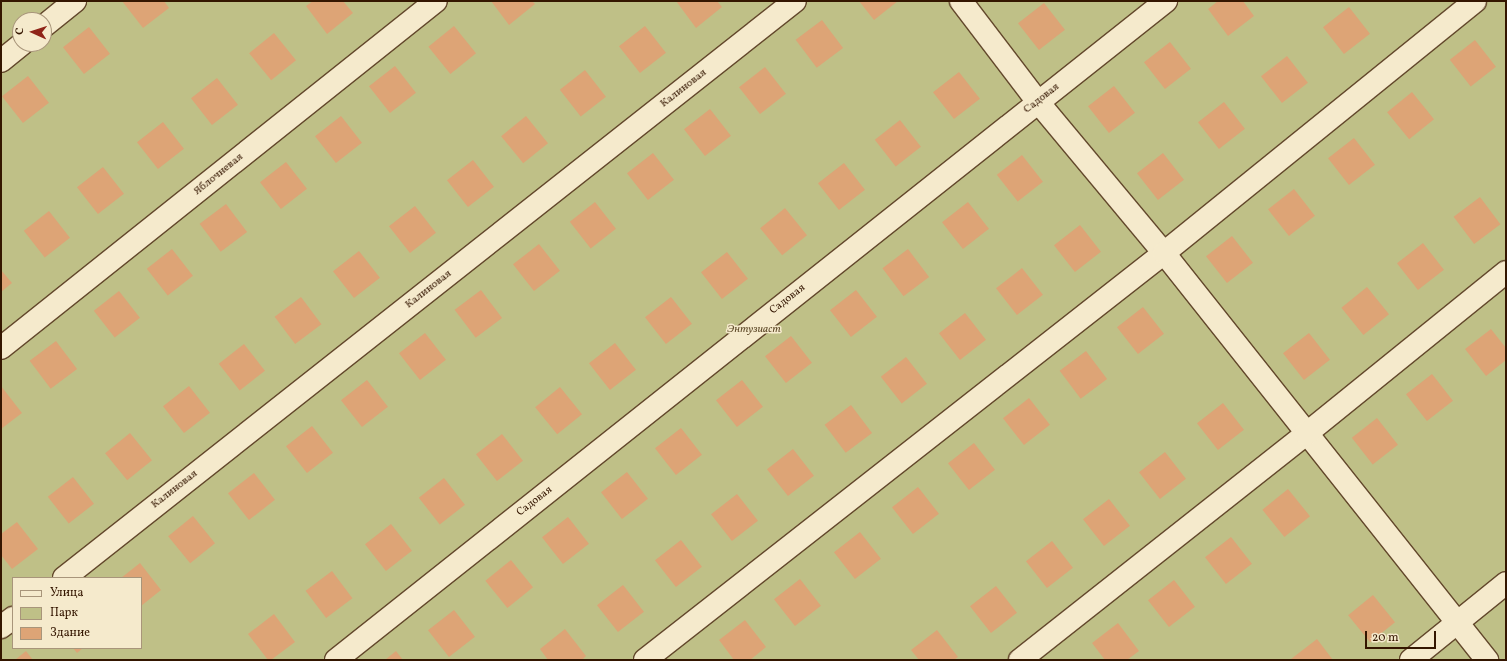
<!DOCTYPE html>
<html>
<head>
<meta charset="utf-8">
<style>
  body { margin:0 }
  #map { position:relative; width:1507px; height:661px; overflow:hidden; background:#f0deb0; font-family:Vollkorn,serif }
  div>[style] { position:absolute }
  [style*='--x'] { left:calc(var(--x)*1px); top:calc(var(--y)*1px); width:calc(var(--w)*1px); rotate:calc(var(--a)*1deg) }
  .green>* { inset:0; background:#bfc087 }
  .building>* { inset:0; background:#dda476; transform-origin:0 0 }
  .roads { filter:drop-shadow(1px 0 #63482c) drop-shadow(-1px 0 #63482c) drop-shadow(0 1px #63482c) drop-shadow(0 -1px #63482c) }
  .minor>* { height:22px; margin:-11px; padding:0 11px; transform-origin:11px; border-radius:11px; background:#f5eacc }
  span { translate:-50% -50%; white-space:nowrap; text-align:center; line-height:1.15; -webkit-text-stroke:3px #f5eacc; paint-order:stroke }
  .street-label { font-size:11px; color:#341600 }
  .park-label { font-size:11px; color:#5e4928; font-style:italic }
  .frame { position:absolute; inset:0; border:2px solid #341600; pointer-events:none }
  .legend { position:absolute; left:12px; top:577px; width:130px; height:72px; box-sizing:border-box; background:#f5eacc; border:1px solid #a8957a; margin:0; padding:5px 7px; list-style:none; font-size:12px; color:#341600 }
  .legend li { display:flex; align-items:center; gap:8px; height:20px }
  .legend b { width:20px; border:1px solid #a8957a }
  .north { position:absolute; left:12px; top:12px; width:40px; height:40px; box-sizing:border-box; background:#f5eacc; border:1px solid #a8957a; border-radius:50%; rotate:273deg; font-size:11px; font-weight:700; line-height:16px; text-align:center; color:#341600 }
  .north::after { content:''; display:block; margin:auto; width:14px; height:18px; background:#8f2418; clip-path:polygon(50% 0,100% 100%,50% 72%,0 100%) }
  .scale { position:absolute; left:1365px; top:631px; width:71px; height:18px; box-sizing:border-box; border:2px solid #341600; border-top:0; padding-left:5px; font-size:12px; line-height:14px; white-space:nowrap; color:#341600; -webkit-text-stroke:3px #f5eacc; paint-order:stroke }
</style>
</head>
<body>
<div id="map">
  <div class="green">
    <i style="clip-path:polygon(evenodd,1px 1px,1506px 1px,1506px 660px,1px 660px,1px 1px,20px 20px,44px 20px,44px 44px,20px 44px,20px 20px,1px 1px,13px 578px,141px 578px,141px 648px,13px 648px,13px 578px)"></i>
  </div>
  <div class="building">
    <i style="clip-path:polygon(122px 1px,164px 1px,169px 8px,143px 28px)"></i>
    <i style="clip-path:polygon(313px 1px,343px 1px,353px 13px,327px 34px,306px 6px)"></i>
    <i style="clip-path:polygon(491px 1px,532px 1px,535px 4px,509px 25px)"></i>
    <i style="clip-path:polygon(676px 1px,717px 1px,722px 7px,696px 28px)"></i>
    <i style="clip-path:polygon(859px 1px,898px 1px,874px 20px)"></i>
    <i style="clip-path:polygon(1218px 1px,1243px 1px,1254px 16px,1228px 36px,1208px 9px)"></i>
    <i style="left:1044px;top:3px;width:34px;height:33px;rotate:52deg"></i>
    <i style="left:1349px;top:7px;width:34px;height:33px;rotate:52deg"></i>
    <i style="left:822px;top:20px;width:35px;height:33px;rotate:53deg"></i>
    <i style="left:454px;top:26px;width:35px;height:33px;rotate:51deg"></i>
    <i style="left:645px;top:26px;width:34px;height:33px;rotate:52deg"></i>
    <i style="left:89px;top:27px;width:34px;height:33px;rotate:52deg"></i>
    <i style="left:274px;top:33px;width:35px;height:32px;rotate:51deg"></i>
    <i style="left:1475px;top:40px;width:34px;height:32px;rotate:52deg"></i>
    <i style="left:1170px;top:42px;width:34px;height:33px;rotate:52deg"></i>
    <i style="left:1287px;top:56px;width:34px;height:33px;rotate:52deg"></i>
    <i style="left:395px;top:66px;width:34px;height:33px;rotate:52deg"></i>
    <i style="left:765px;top:67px;width:34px;height:33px;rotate:52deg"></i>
    <i style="left:585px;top:70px;width:34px;height:32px;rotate:52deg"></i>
    <i style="left:959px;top:72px;width:34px;height:33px;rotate:52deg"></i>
    <i style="left:28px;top:76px;width:34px;height:33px;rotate:52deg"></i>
    <i style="left:217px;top:78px;width:34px;height:33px;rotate:52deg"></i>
    <i style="left:1114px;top:86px;width:34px;height:33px;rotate:52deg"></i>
    <i style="left:1412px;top:92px;width:35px;height:32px;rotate:51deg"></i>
    <i style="left:1224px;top:102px;width:34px;height:33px;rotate:52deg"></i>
    <i style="left:710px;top:109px;width:34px;height:33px;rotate:52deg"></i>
    <i style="left:341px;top:116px;width:34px;height:33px;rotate:52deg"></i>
    <i style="left:526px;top:116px;width:35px;height:32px;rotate:51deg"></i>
    <i style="left:900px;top:120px;width:34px;height:32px;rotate:52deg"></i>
    <i style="left:163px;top:122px;width:34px;height:33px;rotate:52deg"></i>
    <i style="left:1354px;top:138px;width:34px;height:33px;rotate:52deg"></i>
    <i style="left:653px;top:153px;width:34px;height:33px;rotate:52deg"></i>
    <i style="left:1163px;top:153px;width:34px;height:33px;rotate:52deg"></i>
    <i style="left:1022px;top:155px;width:34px;height:32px;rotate:52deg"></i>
    <i style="left:473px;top:160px;width:34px;height:33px;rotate:52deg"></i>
    <i style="left:286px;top:162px;width:34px;height:33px;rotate:52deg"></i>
    <i style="left:844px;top:163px;width:34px;height:33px;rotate:52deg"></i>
    <i style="left:103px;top:167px;width:34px;height:33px;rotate:52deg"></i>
    <i style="left:1294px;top:189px;width:34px;height:33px;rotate:52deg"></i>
    <i style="left:1480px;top:197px;width:34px;height:33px;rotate:53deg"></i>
    <i style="left:595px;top:202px;width:34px;height:32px;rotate:52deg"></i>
    <i style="left:968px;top:202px;width:34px;height:33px;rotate:52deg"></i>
    <i style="left:226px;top:204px;width:35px;height:33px;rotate:53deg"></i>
    <i style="left:415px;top:206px;width:34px;height:33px;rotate:52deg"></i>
    <i style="left:785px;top:208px;width:35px;height:32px;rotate:51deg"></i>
    <i style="left:49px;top:211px;width:34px;height:32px;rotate:52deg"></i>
    <i style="left:1080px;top:225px;width:34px;height:33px;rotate:52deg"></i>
    <i style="left:1232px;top:236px;width:34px;height:33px;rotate:52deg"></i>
    <i style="left:1423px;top:243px;width:34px;height:33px;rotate:52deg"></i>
    <i style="left:539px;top:244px;width:34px;height:33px;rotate:52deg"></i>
    <i style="left:172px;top:249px;width:34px;height:32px;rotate:52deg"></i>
    <i style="left:908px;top:249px;width:35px;height:32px;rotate:53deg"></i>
    <i style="left:359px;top:251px;width:34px;height:33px;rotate:52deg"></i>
    <i style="left:727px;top:252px;width:34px;height:33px;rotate:52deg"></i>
    <i style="left:1022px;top:268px;width:34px;height:33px;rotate:52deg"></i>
    <i style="clip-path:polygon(1px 270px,12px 283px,1px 292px)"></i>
    <i style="left:1367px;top:287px;width:35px;height:33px;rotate:51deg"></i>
    <i style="left:481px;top:290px;width:35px;height:33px;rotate:53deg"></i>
    <i style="left:856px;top:290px;width:34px;height:33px;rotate:52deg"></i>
    <i style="left:119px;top:291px;width:34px;height:32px;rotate:52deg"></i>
    <i style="left:301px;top:297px;width:34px;height:33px;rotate:53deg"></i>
    <i style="left:671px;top:297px;width:34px;height:33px;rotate:52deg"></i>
    <i style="left:1143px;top:307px;width:34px;height:33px;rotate:52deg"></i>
    <i style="left:965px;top:313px;width:34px;height:33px;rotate:52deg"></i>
    <i style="clip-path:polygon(1491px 329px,1506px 348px,1506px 360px,1486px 376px,1465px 349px)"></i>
    <i style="left:425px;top:333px;width:34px;height:33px;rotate:52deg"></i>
    <i style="left:1309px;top:333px;width:34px;height:33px;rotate:52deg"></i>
    <i style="left:791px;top:336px;width:34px;height:33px;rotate:52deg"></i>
    <i style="left:56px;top:341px;width:35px;height:33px;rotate:53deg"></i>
    <i style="left:615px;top:343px;width:34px;height:33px;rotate:52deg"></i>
    <i style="left:244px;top:344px;width:34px;height:32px;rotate:52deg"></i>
    <i style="left:1086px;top:351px;width:35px;height:33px;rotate:53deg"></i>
    <i style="left:906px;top:357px;width:34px;height:32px;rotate:52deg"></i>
    <i style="left:1432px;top:374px;width:34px;height:33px;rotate:52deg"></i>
    <i style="left:367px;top:380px;width:34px;height:33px;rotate:52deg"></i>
    <i style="left:742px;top:380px;width:34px;height:33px;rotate:52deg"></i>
    <i style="clip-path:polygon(1px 386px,22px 413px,1px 429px)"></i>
    <i style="left:189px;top:386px;width:34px;height:33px;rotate:52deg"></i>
    <i style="left:560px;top:387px;width:35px;height:32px;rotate:51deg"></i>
    <i style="left:1029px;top:398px;width:34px;height:33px;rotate:52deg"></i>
    <i style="left:1223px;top:403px;width:34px;height:33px;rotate:52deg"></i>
    <i style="left:851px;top:405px;width:35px;height:33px;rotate:53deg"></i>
    <i style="left:1377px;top:418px;width:34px;height:32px;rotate:52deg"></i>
    <i style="left:312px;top:426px;width:34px;height:33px;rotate:52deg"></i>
    <i style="left:681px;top:428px;width:34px;height:33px;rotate:52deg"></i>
    <i style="left:130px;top:433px;width:35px;height:32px;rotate:51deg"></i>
    <i style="left:502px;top:434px;width:34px;height:33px;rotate:52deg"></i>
    <i style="left:974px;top:443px;width:34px;height:33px;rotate:52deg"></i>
    <i style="left:793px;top:449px;width:34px;height:33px;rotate:52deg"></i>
    <i style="left:1165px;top:452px;width:34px;height:33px;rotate:52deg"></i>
    <i style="left:627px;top:472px;width:34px;height:33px;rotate:52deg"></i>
    <i style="left:254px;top:473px;width:34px;height:33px;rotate:52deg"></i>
    <i style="left:73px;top:477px;width:34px;height:32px;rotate:52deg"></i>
    <i style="left:444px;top:478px;width:34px;height:32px;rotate:52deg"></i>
    <i style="left:918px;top:487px;width:34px;height:33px;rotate:52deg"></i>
    <i style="left:1288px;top:489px;width:35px;height:33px;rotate:51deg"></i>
    <i style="left:737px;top:494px;width:34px;height:33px;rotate:52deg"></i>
    <i style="left:1109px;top:499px;width:34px;height:33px;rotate:52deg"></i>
    <i style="left:193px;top:516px;width:35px;height:32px;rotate:51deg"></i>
    <i style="left:568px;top:517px;width:34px;height:33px;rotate:52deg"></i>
    <i style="clip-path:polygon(17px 522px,38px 549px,12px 569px,1px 555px,1px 534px)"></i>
    <i style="left:391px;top:524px;width:34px;height:33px;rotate:52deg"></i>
    <i style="left:860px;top:532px;width:34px;height:33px;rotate:52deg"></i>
    <i style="left:1231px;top:537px;width:34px;height:33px;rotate:52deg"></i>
    <i style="left:681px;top:540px;width:34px;height:33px;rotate:52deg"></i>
    <i style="left:1052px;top:541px;width:34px;height:33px;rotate:52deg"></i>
    <i style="left:511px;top:560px;width:35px;height:33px;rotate:51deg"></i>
    <i style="clip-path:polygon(140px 563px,161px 590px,141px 606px,141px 578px,121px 578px)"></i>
    <i style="left:332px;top:571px;width:34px;height:33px;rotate:53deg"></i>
    <i style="left:800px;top:579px;width:34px;height:33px;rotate:52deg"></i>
    <i style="left:1174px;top:580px;width:34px;height:33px;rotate:52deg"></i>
    <i style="left:623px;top:585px;width:34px;height:33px;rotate:52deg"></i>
    <i style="left:996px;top:586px;width:34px;height:33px;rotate:52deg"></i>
    <i style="left:1373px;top:595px;width:35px;height:32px;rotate:51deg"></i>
    <i style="left:454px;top:610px;width:34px;height:33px;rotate:52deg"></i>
    <i style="clip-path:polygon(274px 614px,295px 642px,271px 660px,268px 660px,248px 634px)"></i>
    <i style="clip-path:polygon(745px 620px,766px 647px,750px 660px,734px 660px,719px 640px)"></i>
    <i style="clip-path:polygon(1118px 623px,1139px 651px,1127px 660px,1105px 660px,1092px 643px)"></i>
    <i style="clip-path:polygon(565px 629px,586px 656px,582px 660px,548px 660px,540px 649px)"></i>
    <i style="clip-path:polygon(937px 630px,958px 657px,954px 660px,919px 660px,911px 650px)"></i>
    <i style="clip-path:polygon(1317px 639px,1333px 660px,1292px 660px,1291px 659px)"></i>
    <i style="clip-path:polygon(73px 648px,83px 648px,77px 653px)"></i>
    <i style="clip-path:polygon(26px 651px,33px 660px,15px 660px)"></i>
    <i style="clip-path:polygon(396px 651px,403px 660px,385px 660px)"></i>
  </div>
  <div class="roads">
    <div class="minor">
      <i style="--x:961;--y:1;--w:127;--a:52.7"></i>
      <i style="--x:1038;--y:102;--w:197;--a:50.2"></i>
      <i style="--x:1164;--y:253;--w:520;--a:51.56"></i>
      <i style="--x:44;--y:26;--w:40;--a:-39"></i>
      <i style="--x:1;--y:61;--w:27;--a:-39"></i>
      <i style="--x:1;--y:348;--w:556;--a:-38.58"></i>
      <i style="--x:64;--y:578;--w:931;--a:-38.29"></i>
      <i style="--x:1;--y:627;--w:15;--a:-37"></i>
      <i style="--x:336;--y:660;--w:1060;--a:-38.45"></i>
      <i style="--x:645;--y:660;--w:660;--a:-38.1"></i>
      <i style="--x:1164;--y:253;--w:400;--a:-39"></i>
      <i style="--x:1020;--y:660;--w:365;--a:-38.3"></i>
      <i style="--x:1306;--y:434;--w:257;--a:-39"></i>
      <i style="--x:1411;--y:660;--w:122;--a:-39"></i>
    </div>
  </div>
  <div class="street-label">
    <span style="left:684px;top:89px;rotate:-38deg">Калиновая</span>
    <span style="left:1042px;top:99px;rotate:-38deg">Садовая</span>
    <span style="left:219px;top:175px;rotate:-39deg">Яблочневая</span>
    <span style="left:429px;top:290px;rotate:-38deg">Калиновая</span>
    <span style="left:788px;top:300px;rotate:-38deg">Садовая</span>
    <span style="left:175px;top:490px;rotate:-38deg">Калиновая</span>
    <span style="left:535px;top:502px;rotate:-38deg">Садовая</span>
  </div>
  <div class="park-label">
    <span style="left:754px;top:330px">Энтузиаст</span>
  </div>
  <div class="frame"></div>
  <ul class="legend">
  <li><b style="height:5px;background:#f5eacc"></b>Улица</li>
  <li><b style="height:11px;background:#bfc087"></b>Парк</li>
  <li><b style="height:11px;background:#dda476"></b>Здание</li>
  </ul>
  <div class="north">С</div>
  <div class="scale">20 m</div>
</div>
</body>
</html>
